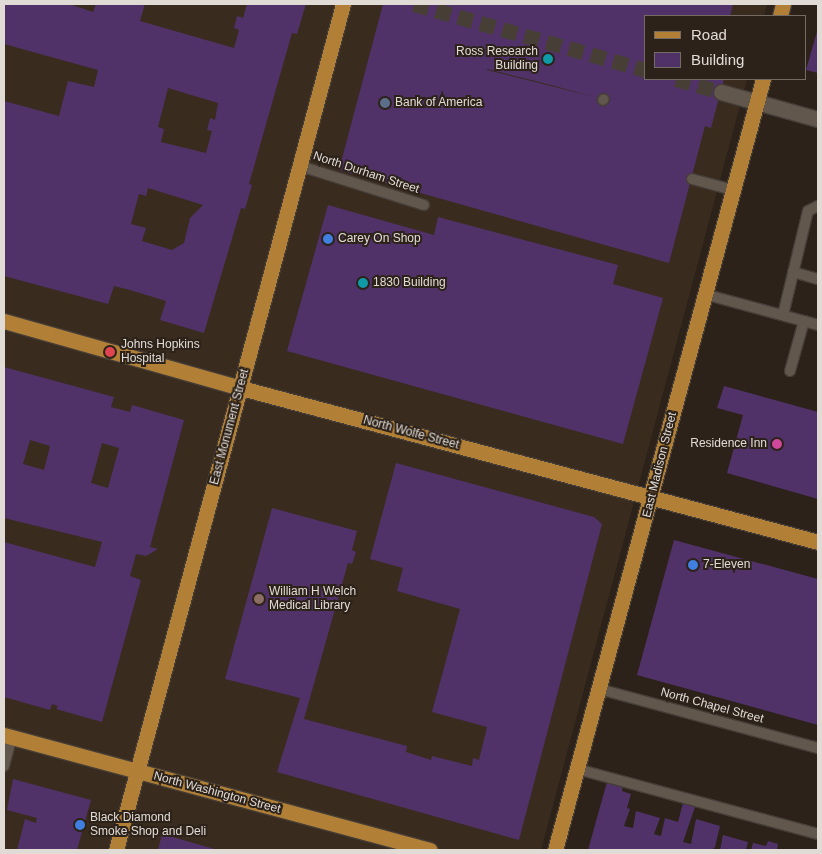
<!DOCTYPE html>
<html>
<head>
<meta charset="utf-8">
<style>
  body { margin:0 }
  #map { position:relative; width:822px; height:854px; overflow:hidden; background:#2c2219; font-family:Helvetica,sans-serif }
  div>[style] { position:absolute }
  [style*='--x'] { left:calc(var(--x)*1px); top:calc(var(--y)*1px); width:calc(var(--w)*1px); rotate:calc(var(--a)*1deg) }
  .built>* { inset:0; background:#392b1e }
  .building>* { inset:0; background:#503269 }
  .street-tunnel>* { height:15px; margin-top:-7.5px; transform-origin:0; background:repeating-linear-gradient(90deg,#473e35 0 15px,transparent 0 23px) }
  .roads { filter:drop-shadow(1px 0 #453d37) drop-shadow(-1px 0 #453d37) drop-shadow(0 1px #453d37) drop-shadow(0 -1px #453d37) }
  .lane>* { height:10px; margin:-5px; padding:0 5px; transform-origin:5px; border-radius:5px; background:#62574d }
  .street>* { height:15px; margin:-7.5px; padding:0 7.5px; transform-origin:7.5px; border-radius:7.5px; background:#62574d }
  .primary>* { height:15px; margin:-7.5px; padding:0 7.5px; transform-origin:7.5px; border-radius:7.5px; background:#b18036 }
  .dots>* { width:14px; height:14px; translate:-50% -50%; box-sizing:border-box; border:2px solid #2c2219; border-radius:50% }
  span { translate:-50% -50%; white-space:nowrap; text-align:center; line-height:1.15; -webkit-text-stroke:4px #2c2219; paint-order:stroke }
  .poi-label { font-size:12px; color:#e1dbd5 }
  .right { translate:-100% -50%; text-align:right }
  .left { translate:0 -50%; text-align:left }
  .street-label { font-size:12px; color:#e1dbd5 }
  .frame { position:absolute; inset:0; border:5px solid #e1dbd5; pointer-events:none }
  .legend { position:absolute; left:644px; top:15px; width:162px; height:65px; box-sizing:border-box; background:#2c2219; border:1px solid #746c64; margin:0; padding:6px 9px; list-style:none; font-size:15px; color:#e1dbd5 }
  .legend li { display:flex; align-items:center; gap:10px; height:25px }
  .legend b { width:25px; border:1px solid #746c64 }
</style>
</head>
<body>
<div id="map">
  <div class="built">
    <i style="clip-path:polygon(4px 4px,767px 4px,764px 16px,646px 16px,646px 79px,747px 79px,541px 850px,4px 850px)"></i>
  </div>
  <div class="building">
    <i style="clip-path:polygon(evenodd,4px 4px,69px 4px,93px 12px,96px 4px,145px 4px,140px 21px,234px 48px,239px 30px,234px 28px,237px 16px,243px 18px,247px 4px,306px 4px,297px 34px,292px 33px,249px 184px,252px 185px,245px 209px,241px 208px,204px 333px,160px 320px,166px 301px,130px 290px,114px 286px,108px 304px,4px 276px,4px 101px,59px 116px,68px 81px,94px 87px,98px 70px,4px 44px,4px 4px,168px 88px,218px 103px,215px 120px,210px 118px,207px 130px,212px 131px,206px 153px,161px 142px,164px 129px,158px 127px,168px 88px,4px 4px,148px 188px,203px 205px,190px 218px,184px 243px,172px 250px,142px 241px,146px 228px,131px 224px,139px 194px,146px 196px,148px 188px)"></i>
    <i style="clip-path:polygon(evenodd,383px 4px,733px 4px,730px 16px,646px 16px,646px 79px,724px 79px,711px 128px,705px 126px,669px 263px,339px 170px,383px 4px,487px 69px,551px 85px,595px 97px,487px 70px,487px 69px)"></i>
    <i style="clip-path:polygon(818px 28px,818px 73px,806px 70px)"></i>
    <i style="clip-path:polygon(328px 205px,434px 235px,438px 217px,618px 265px,613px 284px,663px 298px,623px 444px,287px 351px)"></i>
    <i style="clip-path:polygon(evenodd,4px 367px,114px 397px,111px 407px,130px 412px,132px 405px,184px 420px,150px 547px,158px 549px,146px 556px,136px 554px,130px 576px,141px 580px,102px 722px,56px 709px,58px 706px,52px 704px,50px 710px,4px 697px,4px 542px,95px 567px,102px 542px,4px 518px,4px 367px,30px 440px,50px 446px,44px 470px,23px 464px,30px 440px,4px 367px,102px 443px,119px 448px,108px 488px,91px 483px,102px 443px)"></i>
    <i style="clip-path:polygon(724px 386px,818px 412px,818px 499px,727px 473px,743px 415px,717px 408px)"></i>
    <i style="clip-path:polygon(396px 463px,594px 517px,602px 524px,519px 840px,277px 772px,300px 698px,225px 679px,272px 508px,357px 531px,352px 550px,356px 552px,352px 564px,348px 563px,304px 719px,407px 746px,406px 752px,431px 760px,432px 756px,472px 766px,473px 758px,479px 760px,487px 727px,432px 712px,460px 609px,397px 591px,403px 568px,370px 559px)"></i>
    <i style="clip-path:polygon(674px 540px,818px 579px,818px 725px,637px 675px)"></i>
    <i style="clip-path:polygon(13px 779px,91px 800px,77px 850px,17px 850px,25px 819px,36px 823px,37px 818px,7px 810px)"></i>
    <i style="clip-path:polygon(607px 782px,623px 786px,622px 791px,631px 794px,627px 808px,630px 809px,624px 826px,633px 828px,636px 811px,660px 818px,654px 834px,661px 836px,665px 818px,678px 822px,683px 803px,695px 807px,683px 842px,691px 844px,696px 819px,720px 826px,715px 847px,712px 850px,588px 850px)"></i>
    <i style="clip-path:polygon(162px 834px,218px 850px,158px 850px)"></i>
    <i style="clip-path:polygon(723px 835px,748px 842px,746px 850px,720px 850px)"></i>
    <i style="clip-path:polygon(768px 841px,778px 844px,777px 850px,751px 850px,753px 843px,766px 846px)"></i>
  </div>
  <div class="street-tunnel">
    <i style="--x:414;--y:4;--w:241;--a:15.9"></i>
    <i style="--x:676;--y:79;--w:47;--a:16.1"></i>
  </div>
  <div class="roads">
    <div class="lane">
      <i style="--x:603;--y:100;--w:1;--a:-45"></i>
      <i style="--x:300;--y:166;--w:130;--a:17.5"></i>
      <i style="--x:692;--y:179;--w:42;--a:15"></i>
      <i style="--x:793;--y:272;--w:26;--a:16"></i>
      <i style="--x:704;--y:294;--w:118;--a:15.2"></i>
      <i style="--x:783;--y:315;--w:107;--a:-76.5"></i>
      <i style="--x:808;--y:211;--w:11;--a:-27"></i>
      <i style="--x:790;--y:371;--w:52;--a:-74.4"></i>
      <i style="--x:599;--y:689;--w:227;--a:15.1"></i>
      <i style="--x:4;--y:766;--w:30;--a:-75"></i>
      <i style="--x:577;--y:769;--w:250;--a:15.1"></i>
    </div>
    <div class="street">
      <i style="--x:721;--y:92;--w:101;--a:15.6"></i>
    </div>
    <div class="primary">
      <i style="--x:780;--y:16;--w:12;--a:-76"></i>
      <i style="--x:4;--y:321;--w:246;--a:15.8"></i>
      <i style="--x:241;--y:388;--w:597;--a:14.94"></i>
      <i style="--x:4;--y:735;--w:441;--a:15.1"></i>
      <i style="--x:116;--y:850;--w:876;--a:-74.98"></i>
      <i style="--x:555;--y:850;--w:799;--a:-74.9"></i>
    </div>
  </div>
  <div class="dots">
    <i style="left:548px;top:59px;background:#0f9aa8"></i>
    <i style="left:385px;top:103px;background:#5c6f8a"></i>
    <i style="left:328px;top:239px;background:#3f7fe0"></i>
    <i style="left:363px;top:283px;background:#0f9aa8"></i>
    <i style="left:110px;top:352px;background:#e0444e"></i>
    <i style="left:777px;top:444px;background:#d1479c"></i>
    <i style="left:693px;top:565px;background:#3f7fe0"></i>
    <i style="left:259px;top:599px;background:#8d6e63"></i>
    <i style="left:80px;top:825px;background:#3f7fe0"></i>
  </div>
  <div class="poi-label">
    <span class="right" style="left:538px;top:59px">Ross Research<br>Building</span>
    <span class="left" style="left:395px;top:103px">Bank of America</span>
    <span class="left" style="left:338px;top:239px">Carey On Shop</span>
    <span class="left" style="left:373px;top:283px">1830 Building</span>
    <span class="left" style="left:121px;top:352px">Johns Hopkins<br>Hospital</span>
    <span class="right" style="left:767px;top:444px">Residence Inn</span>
    <span class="left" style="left:703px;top:565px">7-Eleven</span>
    <span class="left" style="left:269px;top:599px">William H Welch<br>Medical Library</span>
    <span class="left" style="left:90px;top:825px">Black Diamond<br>Smoke Shop and Deli</span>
  </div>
  <div class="street-label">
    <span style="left:366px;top:173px;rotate:18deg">North Durham Street</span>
    <span style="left:230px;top:427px;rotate:-75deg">East Monument Street</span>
    <span style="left:411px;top:433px;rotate:15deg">North Wolfe Street</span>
    <span style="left:660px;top:465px;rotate:-76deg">East Madison Street</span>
    <span style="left:712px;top:706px;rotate:15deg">North Chapel Street</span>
    <span style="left:217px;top:793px;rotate:15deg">North Washington Street</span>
  </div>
  <div class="frame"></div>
  <ul class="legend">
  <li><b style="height:6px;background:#b18036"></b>Road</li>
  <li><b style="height:14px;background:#503269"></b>Building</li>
  </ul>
</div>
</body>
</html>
